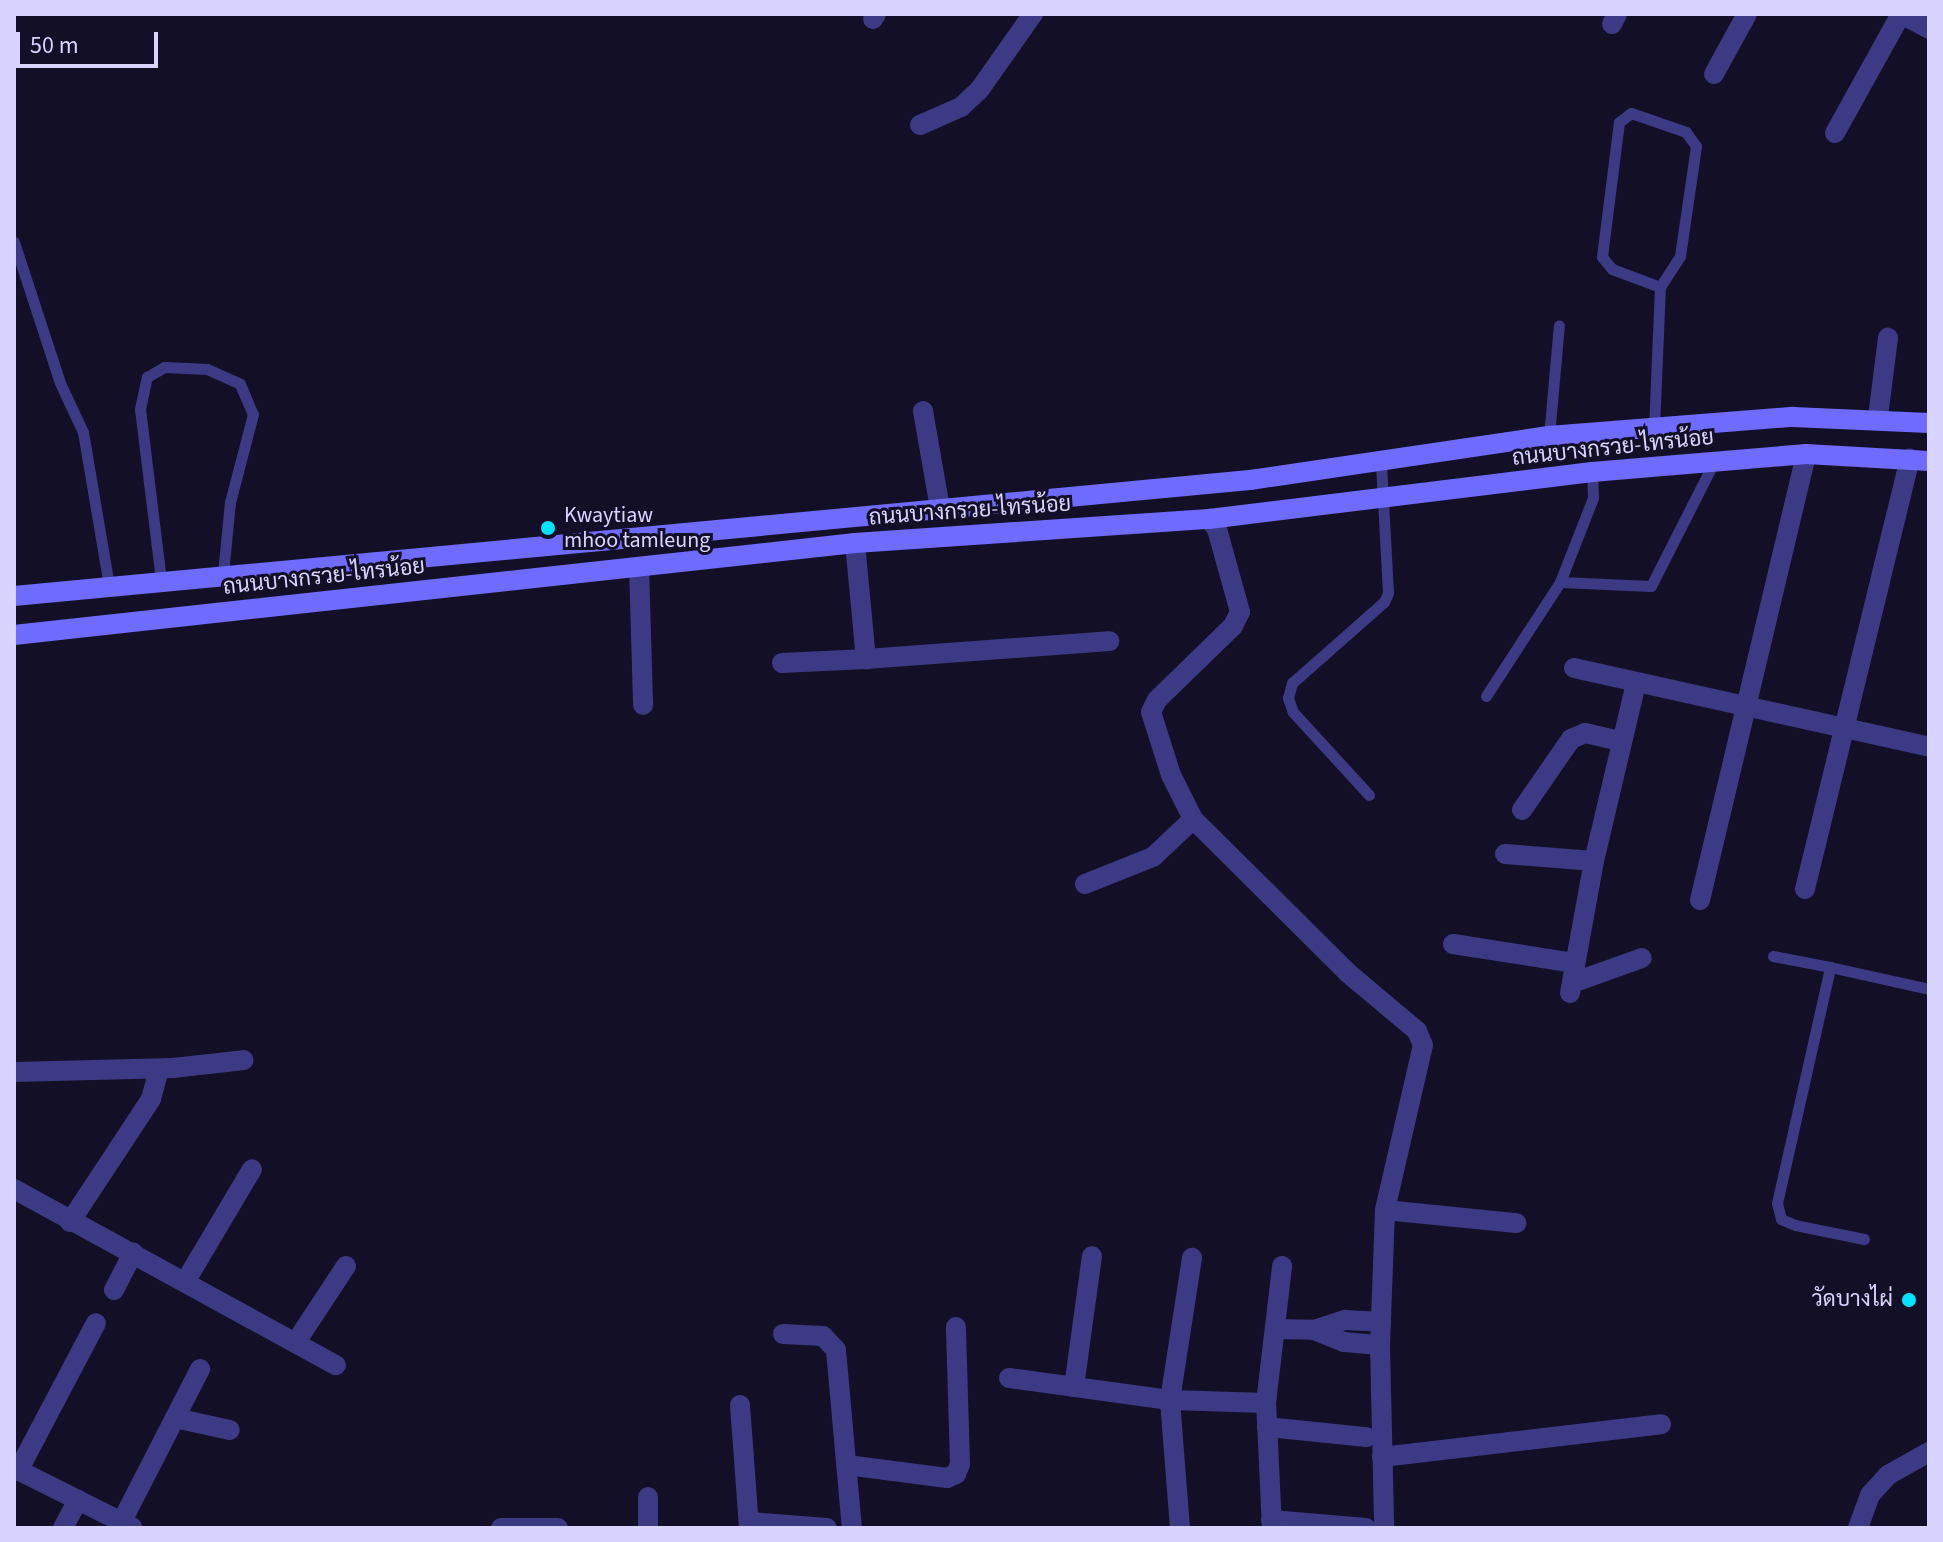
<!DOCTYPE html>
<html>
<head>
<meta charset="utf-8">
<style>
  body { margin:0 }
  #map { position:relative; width:1943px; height:1542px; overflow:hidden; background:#130f26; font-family:"Source Sans 3",Sarabun,sans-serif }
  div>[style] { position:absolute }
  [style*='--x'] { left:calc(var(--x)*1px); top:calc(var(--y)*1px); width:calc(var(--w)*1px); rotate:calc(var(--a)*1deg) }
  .service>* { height:11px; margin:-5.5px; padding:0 5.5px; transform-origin:5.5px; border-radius:5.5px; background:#3d3a85 }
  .minor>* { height:20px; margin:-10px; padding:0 10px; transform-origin:10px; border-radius:10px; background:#3d3a85 }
  .secondary>* { height:20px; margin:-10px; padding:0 10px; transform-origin:10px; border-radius:10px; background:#6f6bff }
  .dots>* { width:22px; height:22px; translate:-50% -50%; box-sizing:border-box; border:4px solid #130f26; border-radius:50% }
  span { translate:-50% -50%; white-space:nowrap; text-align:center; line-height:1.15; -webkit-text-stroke:6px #130f26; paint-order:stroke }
  .street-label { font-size:22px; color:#d9d4ff }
  .poi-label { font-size:22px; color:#d9d4ff }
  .left { translate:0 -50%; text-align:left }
  .right { translate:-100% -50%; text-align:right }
  .frame { position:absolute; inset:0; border:16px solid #d9d4ff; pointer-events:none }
  .scale { position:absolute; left:16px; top:32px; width:142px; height:36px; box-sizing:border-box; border:4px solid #d9d4ff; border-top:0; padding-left:10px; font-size:24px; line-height:28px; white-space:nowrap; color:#d9d4ff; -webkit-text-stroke:6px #130f26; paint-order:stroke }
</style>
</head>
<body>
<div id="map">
  <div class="service">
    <i style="--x:14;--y:242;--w:148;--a:71.9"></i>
    <i style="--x:60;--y:383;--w:54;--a:64.9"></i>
    <i style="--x:83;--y:432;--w:156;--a:80.4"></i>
    <i style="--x:1654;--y:429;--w:142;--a:-87.6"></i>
    <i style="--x:1660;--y:287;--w:37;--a:-57"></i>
    <i style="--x:1680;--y:256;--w:111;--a:-81.7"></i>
    <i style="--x:1696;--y:146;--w:17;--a:-126"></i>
    <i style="--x:1686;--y:132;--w:58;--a:-160.9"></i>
    <i style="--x:1631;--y:113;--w:15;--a:143"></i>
    <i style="--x:1619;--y:122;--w:136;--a:97.2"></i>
    <i style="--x:1602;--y:257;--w:16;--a:50"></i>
    <i style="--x:1612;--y:269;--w:51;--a:20.6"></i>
    <i style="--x:1549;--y:436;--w:111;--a:-84.9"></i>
    <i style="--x:161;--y:580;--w:172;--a:-97"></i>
    <i style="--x:140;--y:409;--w:33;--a:-78"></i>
    <i style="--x:147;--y:377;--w:20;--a:-30"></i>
    <i style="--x:164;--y:367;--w:43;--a:2.7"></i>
    <i style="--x:207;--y:369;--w:36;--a:24"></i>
    <i style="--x:240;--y:384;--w:33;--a:67"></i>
    <i style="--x:253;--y:414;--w:91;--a:104.6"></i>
    <i style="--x:230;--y:502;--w:71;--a:95.6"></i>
    <i style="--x:1560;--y:582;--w:91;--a:2.5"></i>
    <i style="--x:1651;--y:586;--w:139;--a:-63.1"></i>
    <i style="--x:1486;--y:696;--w:136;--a:-57"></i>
    <i style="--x:1560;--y:582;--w:90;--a:-68.6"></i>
    <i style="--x:1593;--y:498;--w:26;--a:-92"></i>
    <i style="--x:1369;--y:795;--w:113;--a:-132.5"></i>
    <i style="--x:1293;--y:712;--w:15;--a:-110"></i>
    <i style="--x:1288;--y:698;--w:16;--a:-75"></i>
    <i style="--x:1292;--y:683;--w:123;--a:-41.4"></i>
    <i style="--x:1384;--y:602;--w:10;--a:-66"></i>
    <i style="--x:1388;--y:593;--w:130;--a:-93.1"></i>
    <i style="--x:1773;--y:956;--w:58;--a:10.9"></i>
    <i style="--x:1864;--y:1239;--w:70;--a:-168.5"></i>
    <i style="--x:1795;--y:1225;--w:15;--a:-157"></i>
    <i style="--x:1781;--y:1219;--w:16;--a:-104"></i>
    <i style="--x:1777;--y:1203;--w:242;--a:-77.3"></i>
    <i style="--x:1830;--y:967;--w:101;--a:12.5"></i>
  </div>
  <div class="minor">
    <i style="--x:1901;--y:14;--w:32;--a:28"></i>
    <i style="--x:873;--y:19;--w:6;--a:-59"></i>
    <i style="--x:1612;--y:24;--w:11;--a:-63"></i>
    <i style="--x:1714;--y:74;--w:68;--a:-61.2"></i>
    <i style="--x:920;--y:125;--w:45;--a:-23.7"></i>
    <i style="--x:961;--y:107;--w:26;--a:-43"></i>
    <i style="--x:980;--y:89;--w:92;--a:-54.8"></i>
    <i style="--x:1835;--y:133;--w:136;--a:-61"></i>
    <i style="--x:923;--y:411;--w:98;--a:80.1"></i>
    <i style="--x:1878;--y:417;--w:80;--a:-82.8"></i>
    <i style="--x:1209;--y:519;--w:13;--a:51"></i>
    <i style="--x:1217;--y:529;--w:86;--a:74.5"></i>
    <i style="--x:1240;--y:612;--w:16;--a:117"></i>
    <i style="--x:1233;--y:626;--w:106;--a:135.8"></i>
    <i style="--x:1157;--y:700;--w:13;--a:117"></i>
    <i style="--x:1151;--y:712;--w:66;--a:72.4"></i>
    <i style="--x:1171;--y:775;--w:49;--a:63.4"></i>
    <i style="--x:1193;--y:819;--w:218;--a:44.8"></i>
    <i style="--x:1348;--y:973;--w:90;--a:40"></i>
    <i style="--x:1417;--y:1031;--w:15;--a:67"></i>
    <i style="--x:1423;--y:1045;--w:169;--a:103"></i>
    <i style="--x:1385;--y:1210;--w:135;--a:92.1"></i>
    <i style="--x:1380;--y:1345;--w:183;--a:88.7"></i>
    <i style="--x:855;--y:543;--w:117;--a:84.6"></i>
    <i style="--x:866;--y:659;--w:244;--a:-4.2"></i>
    <i style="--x:639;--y:567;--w:138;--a:88.3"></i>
    <i style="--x:782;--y:663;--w:84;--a:-2.7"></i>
    <i style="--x:1574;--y:668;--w:364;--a:12.5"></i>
    <i style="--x:1522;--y:810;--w:86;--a:-55.4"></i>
    <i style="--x:1571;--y:739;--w:15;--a:-23"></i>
    <i style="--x:1585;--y:733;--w:36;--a:13"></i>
    <i style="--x:1505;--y:854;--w:89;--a:4.5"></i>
    <i style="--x:1085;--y:884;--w:73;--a:-21.7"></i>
    <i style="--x:1153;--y:857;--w:55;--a:-43.5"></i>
    <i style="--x:1805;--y:889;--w:443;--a:-76.3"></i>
    <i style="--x:1700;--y:900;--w:458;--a:-76.6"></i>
    <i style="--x:1453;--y:944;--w:122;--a:8.9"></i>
    <i style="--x:1572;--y:983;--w:74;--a:-19.7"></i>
    <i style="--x:1570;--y:993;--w:134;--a:-79.7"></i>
    <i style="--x:1594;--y:861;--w:183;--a:-76.7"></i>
    <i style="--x:14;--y:1072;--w:159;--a:-1.4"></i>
    <i style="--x:173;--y:1068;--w:71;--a:-6.4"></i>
    <i style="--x:14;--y:1189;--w:367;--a:28.7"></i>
    <i style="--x:1385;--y:1210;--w:132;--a:5.7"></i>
    <i style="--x:70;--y:1222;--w:147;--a:-56.6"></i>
    <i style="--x:151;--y:1099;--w:31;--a:-75"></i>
    <i style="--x:185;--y:1282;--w:131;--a:-59.3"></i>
    <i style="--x:114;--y:1290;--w:42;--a:-62.8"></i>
    <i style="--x:1275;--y:1329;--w:39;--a:1"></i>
    <i style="--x:1314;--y:1330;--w:32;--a:22"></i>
    <i style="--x:1344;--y:1342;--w:36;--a:5"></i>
    <i style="--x:1314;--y:1330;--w:33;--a:-18"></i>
    <i style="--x:1345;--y:1320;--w:36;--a:3"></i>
    <i style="--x:783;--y:1334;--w:40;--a:2.9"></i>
    <i style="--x:823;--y:1336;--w:19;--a:47"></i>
    <i style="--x:836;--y:1350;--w:179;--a:84.9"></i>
    <i style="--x:296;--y:1342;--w:91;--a:-56.7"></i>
    <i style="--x:1009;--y:1378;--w:162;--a:7.8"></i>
    <i style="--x:1170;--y:1400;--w:96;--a:1.8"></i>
    <i style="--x:1074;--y:1387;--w:132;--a:-82.2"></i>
    <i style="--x:740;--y:1405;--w:123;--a:85.8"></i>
    <i style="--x:175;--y:1418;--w:56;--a:12.3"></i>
    <i style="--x:1267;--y:1427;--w:100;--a:5.8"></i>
    <i style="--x:1382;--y:1457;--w:281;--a:-6.7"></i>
    <i style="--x:847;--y:1465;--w:101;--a:7.4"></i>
    <i style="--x:947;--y:1478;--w:10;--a:-24"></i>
    <i style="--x:956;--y:1474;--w:11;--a:-68"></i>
    <i style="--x:960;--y:1464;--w:137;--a:-91.7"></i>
    <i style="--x:14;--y:1468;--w:132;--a:26.6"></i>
    <i style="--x:18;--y:1471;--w:167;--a:-62.2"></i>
    <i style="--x:1271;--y:1520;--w:95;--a:4.8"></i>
    <i style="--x:122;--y:1521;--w:171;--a:-62.8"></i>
    <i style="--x:749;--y:1522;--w:78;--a:4.4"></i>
    <i style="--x:63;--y:1528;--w:32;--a:-62"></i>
    <i style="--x:501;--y:1528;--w:57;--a:0"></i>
    <i style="--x:648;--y:1528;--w:31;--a:-90"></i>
    <i style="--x:1180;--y:1528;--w:128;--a:-94.5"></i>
    <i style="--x:1170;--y:1400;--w:144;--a:-81.2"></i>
    <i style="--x:1272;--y:1528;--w:125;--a:-92.7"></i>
    <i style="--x:1266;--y:1403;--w:138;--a:-83.3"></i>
    <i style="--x:1858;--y:1528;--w:35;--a:-70"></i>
    <i style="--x:1870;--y:1495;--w:27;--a:-48"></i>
    <i style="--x:1888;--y:1475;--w:47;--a:-29.3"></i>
  </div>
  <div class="secondary">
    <i style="--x:14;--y:596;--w:1241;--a:-5.36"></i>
    <i style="--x:1250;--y:480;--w:302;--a:-8.4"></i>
    <i style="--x:1549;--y:436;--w:245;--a:-4.5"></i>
    <i style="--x:1793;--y:417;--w:136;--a:2.5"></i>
    <i style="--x:14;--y:635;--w:846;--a:-6.24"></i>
    <i style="--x:855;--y:543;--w:355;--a:-3.9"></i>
    <i style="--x:1209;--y:519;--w:386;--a:-7"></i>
    <i style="--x:1592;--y:472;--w:215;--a:-4.8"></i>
    <i style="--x:1806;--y:454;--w:123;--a:3.3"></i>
  </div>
  <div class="dots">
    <i style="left:548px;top:528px;background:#00e5ff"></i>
    <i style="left:1909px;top:1300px;background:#00e5ff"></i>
  </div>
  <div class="street-label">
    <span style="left:1613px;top:448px;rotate:-6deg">ถนนบางกรวย-ไทรน้อย</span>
    <span style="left:970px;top:511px;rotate:-4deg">ถนนบางกรวย-ไทรน้อย</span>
    <span style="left:324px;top:577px;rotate:-6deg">ถนนบางกรวย-ไทรน้อย</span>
  </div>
  <div class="poi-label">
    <span class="left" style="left:564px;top:528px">Kwaytiaw<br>mhoo tamleung</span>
    <span class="right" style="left:1893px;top:1300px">วัดบางไผ่</span>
  </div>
  <div class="frame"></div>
  <div class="scale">50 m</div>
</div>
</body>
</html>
